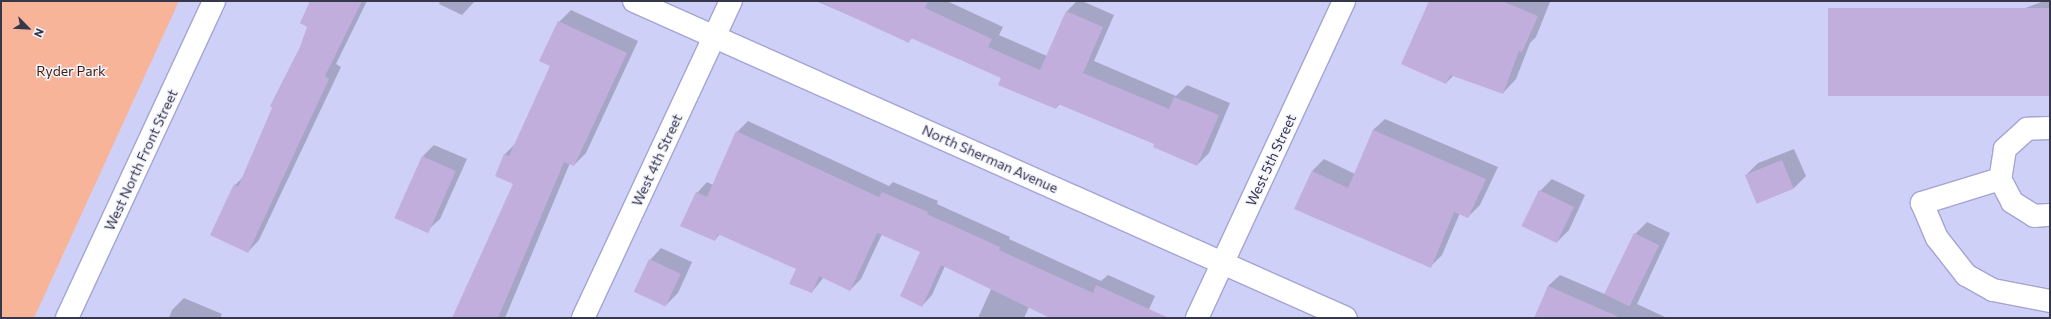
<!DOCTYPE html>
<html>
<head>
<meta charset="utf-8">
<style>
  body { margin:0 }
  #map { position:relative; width:2051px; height:319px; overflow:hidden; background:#cfd0f8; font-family:Commissioner,sans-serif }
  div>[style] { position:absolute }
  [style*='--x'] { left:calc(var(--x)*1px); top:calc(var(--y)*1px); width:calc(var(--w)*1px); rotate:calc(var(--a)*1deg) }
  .green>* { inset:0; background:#f7b498 }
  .shadow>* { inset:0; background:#0003 }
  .building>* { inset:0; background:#c2aedd; transform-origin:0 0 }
  .roads { filter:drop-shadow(1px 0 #a4a4d4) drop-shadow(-1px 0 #a4a4d4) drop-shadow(0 1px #a4a4d4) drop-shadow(0 -1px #a4a4d4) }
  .minor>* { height:22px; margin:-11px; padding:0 11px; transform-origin:11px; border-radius:11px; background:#fff }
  span { translate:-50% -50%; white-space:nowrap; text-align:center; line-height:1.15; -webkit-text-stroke:3px #f3f4fe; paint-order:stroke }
  .park-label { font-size:14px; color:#461c08 }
  .street-label { font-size:14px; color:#37374b }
  .frame { position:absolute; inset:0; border:2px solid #37374b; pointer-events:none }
  .north { position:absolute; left:8px; top:8px; width:40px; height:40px; -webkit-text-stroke:3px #f3f4fe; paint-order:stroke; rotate:114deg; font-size:11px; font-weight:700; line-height:16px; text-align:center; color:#37374b }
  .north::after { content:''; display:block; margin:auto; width:14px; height:18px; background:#37374b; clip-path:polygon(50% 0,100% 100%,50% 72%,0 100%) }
</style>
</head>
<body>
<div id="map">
  <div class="green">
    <i style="clip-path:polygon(1px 1px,179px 1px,34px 318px,1px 318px)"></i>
  </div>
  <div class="shadow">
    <i style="clip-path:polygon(317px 1px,367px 1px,336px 64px,341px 67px,259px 240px,248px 252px,235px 185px,244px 176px,301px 47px)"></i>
    <i style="clip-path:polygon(440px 1px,475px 1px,462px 15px,439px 4px)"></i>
    <i style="clip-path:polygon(816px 1px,947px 1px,1003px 27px,999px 35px,1047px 56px,1067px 11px,1077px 1px,1082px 1px,1114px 15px,1094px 61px,1176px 96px,1187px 85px,1230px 103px,1209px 153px,1197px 165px,1156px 143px,1060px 104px,1056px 108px,1002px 78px,913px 37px,909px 41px)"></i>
    <i style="clip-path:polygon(1430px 1px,1547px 1px,1550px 2px,1536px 37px,1530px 43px,1516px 79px,1503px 93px,1454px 75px,1446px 83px)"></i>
    <i style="clip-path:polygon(2044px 1px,2050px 1px,2050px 95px,1842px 84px,1858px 69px)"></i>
    <i style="clip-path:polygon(571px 10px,638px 41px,586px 153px,574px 165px,570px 163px,505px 318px,454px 318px,514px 183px,496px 176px,505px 154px,515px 144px,551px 66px,559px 22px)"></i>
    <i style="clip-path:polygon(1385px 119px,1498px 167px,1480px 205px,1468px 217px,1460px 213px,1442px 255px,1430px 267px,1295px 208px,1312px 171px,1324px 159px,1355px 174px,1373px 130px)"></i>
    <i style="clip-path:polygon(748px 121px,889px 186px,893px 182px,938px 201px,937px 204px,1010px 237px,1009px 239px,1101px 281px,1108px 275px,1155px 296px,1145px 318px,1073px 318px,1029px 307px,1024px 318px,978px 318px,992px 287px,945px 266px,932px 295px,922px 306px,921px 251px,882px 234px,861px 279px,850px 290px,824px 277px,812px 292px,798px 269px,720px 234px,715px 240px,697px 193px,707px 182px,713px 185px,737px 132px)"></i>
    <i style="clip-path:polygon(434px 145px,467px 159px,440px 219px,428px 230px,423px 156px)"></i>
    <i style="clip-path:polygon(1794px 149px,1806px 176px,1794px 188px,1757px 203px,1746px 175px,1758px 163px)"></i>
    <i style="clip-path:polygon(1552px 179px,1585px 195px,1569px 230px,1557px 242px,1540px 191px)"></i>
    <i style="clip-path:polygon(1647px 222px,1670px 233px,1637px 304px,1667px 318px,1537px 318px,1548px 286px,1560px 275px,1607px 295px,1635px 234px)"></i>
    <i style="clip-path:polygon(661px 248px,692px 262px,678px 293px,666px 305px,650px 260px)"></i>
    <i style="clip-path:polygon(184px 298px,222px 314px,220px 318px,169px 318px,172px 310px)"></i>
  </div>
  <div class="building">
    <i style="clip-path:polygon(310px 1px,362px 1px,325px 76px,329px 79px,248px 253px,210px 235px,234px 184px,238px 187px,272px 108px,270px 106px,300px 47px,307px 27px,300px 23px)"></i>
    <i style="clip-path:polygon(818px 1px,928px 1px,925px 8px,992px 39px,988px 47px,1040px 70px,1066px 11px,1103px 27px,1083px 73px,1169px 109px,1174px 97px,1219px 115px,1197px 166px,1153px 147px,1154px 144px,1058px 104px,1056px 109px,998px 85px,1001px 78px,911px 38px,909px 43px)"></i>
    <i style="clip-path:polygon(1429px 1px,1502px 1px,1538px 16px,1522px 52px,1519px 51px,1503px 94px,1450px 75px,1446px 84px,1401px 64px)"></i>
    <i style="left:2050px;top:8px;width:88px;height:222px;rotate:90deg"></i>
    <i style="clip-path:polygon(558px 21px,627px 53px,574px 166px,564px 162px,498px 318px,452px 318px,513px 184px,495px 176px,504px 154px,509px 156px,550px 66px,539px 61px)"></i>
    <i style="clip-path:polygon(1373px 130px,1486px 179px,1468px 218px,1454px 212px,1431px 268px,1294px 209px,1312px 171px,1348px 188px)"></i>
    <i style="clip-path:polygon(736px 131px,879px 197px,882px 192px,928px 212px,927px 214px,1000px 247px,999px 250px,1093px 293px,1096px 285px,1169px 318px,1050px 318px,941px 265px,922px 307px,900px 296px,920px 252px,877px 233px,850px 291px,819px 276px,812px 293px,789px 284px,796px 269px,718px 234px,715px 241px,680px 226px,696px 192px,707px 197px)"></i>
    <i style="left:422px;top:156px;width:37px;height:68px;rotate:24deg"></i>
    <i style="left:1782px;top:160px;width:31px;height:40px;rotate:68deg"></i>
    <i style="left:1539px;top:190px;width:39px;height:40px;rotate:26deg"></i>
    <i style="left:1634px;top:233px;width:28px;height:68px;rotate:26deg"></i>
    <i style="left:649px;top:259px;width:35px;height:36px;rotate:25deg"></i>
    <i style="clip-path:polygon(1548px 286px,1621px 318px,1534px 318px)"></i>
  </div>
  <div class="roads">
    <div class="minor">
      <i style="--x:634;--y:1;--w:779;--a:24"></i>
      <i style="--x:2050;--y:128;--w:23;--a:178"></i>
      <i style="--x:2027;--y:129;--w:30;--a:138"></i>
      <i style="--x:2005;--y:149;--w:30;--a:99"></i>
      <i style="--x:2000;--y:179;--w:26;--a:62"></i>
      <i style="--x:2012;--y:202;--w:26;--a:32"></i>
      <i style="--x:2034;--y:216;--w:16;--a:-4"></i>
      <i style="--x:2000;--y:179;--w:82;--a:162.9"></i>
      <i style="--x:1922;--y:203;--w:38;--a:67"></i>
      <i style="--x:1937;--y:238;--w:47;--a:51.9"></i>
      <i style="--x:1966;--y:275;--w:31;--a:29"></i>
      <i style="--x:1993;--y:290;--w:58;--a:10.9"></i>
      <i style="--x:67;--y:318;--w:349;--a:-65.1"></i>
      <i style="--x:583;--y:318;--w:350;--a:-65"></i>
      <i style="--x:1197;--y:318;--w:349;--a:-65.1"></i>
    </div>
  </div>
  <div class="park-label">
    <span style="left:71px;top:71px">Ryder Park</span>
  </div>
  <div class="street-label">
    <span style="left:990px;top:159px;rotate:24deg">North Sherman Avenue</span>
    <span style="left:141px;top:160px;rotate:-65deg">West North Front Street</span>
    <span style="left:657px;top:160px;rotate:-65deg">West 4th Street</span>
    <span style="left:1271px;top:160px;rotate:-65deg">West 5th Street</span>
  </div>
  <div class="frame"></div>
  <div class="north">N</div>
</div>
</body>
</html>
